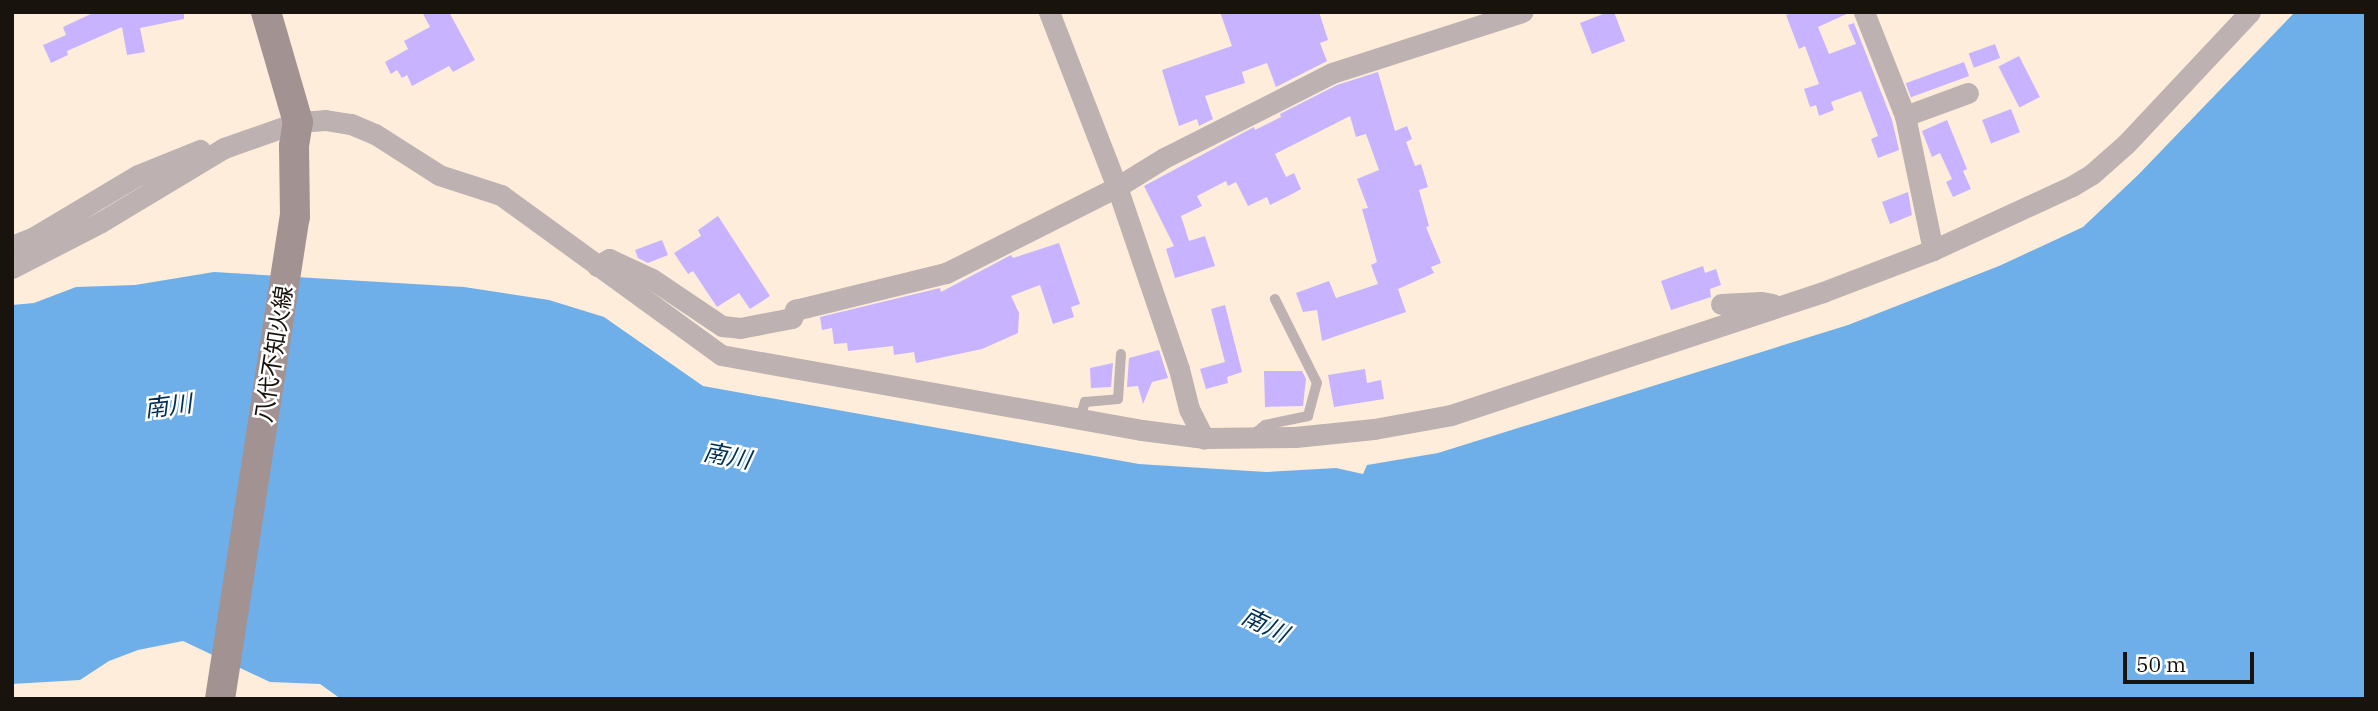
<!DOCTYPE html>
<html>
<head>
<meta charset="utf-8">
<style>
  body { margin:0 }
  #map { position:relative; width:2378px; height:711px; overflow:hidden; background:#feedda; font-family:"IBM Plex Serif","Noto Sans JP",serif }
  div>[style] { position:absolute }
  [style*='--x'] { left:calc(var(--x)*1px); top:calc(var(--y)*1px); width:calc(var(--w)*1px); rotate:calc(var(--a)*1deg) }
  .water>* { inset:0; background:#6fafe9 }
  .building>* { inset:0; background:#c7b3ff; transform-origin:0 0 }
  .lane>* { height:10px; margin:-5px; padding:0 5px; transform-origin:5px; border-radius:5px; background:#bdb1b1 }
  .street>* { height:21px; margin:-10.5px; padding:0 10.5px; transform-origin:10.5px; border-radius:10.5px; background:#bdb1b1 }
  .secondary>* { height:30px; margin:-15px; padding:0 15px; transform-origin:15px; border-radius:15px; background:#a39292 }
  span { translate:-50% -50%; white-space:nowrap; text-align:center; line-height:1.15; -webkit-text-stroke:5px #fff; paint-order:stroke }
  .street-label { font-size:23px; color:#18130c }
  .water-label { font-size:24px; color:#003055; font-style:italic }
  .frame { position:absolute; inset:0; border:14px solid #18130c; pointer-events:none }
  .scale { position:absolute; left:2123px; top:652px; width:131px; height:32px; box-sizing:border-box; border:4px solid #18130c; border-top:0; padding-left:9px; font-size:21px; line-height:24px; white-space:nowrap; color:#18130c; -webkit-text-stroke:5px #fff; paint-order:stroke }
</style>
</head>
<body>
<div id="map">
  <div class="water">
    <i style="clip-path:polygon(2295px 12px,2366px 12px,2366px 699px,341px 699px,320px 684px,270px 682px,183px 641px,138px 650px,109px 661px,80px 680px,12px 684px,12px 305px,34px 303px,76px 287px,135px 285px,214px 272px,464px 287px,549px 300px,604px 317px,703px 386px,1139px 464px,1266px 472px,1336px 468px,1363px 474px,1367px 465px,1438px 453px,1848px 325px,1999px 266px,2083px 227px,2138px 175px)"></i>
  </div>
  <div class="building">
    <i style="clip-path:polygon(95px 12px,184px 12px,184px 19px,140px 28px,145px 52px,127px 55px,122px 27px,67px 51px,68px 55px,51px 63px,43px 45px,66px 35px,63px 27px)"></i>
    <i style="clip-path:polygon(422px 12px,449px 12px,475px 60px,453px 72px,449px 66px,412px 86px,407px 75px,402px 78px,397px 70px,391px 74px,385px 62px,408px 49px,404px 41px,430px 27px)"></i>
    <i style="clip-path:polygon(1220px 12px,1319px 12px,1328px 40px,1320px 43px,1327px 61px,1276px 87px,1267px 63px,1242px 72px,1245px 83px,1205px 96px,1213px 119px,1199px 126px,1197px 119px,1179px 126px,1162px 70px,1232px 46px)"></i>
    <i style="clip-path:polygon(1608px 12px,1614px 12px,1625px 41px,1592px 54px,1580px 23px)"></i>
    <i style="clip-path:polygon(1794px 12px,1851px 12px,1818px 27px,1829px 54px,1856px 44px,1848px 25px,1854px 23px,1892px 120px,1899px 150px,1878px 158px,1871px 139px,1878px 136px,1861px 91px,1831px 102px,1834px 110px,1819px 116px,1816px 105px,1810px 107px,1804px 89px,1819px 84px,1805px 46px,1799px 49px,1786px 15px)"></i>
    <i style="left:1995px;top:44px;width:15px;height:28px;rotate:70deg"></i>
    <i style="left:2019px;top:56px;width:46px;height:23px;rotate:63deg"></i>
    <i style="left:1964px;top:62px;width:15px;height:62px;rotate:70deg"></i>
    <i style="clip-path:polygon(1378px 72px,1395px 131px,1407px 126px,1412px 139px,1406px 142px,1415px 166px,1421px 164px,1428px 187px,1419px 190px,1429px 226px,1426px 227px,1441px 263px,1431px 267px,1434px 273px,1398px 289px,1406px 312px,1322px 341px,1317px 310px,1303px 312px,1296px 293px,1329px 281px,1336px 298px,1378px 284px,1371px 265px,1377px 262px,1362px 209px,1368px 208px,1357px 179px,1379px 170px,1366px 134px,1356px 137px,1350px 116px,1275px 154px,1286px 177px,1294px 173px,1301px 189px,1294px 193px,1270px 205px,1267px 197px,1248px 206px,1236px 182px,1228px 186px,1226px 181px,1197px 196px,1202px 206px,1181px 216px,1189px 241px,1205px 236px,1215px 266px,1175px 278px,1166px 249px,1174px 246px,1144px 186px,1254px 127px,1255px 130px,1281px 117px,1280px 114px,1337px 85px)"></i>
    <i style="left:2011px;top:109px;width:25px;height:31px;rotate:69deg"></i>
    <i style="clip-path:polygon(1947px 120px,1967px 169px,1963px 171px,1971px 189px,1953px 197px,1946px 182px,1952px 179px,1940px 153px,1932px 157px,1922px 131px)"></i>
    <i style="clip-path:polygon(1908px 192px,1912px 215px,1890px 224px,1882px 202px)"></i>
    <i style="clip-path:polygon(718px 216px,770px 296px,750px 309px,739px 293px,717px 307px,693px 271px,688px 274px,674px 253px,701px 236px,698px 230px)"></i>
    <i style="clip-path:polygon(662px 240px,668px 255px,648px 263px,638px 258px,635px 250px)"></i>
    <i style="clip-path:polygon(1059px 243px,1080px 304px,1071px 307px,1074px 317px,1053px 324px,1040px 285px,1011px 296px,1019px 313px,1018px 333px,982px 349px,916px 363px,914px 352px,894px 355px,893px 346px,848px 351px,847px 343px,834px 344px,832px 328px,822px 330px,820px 317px,940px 288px,941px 292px,1011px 255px,1013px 258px)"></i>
    <i style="clip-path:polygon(1703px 266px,1705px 273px,1716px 269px,1721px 285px,1710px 289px,1711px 297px,1671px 310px,1661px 281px)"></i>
    <i style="clip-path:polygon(1225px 305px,1242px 372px,1227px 377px,1228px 383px,1206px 389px,1200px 369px,1225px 362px,1211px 309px)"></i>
    <i style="clip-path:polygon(1159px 350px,1168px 378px,1152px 382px,1143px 404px,1138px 386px,1127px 387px,1129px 358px)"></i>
    <i style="clip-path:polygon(1113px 363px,1111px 387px,1091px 388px,1090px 368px)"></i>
    <i style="clip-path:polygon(1365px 369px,1367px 383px,1381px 380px,1384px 399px,1334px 407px,1328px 375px)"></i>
    <i style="clip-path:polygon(1264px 371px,1302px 371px,1306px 379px,1303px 406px,1265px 407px)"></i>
  </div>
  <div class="lane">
    <i style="--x:1080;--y:419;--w:18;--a:-74"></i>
    <i style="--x:1085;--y:402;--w:33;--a:-5"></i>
    <i style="--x:1118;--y:399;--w:45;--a:-86.2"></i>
    <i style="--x:1254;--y:434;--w:14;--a:-39"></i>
    <i style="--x:1265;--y:425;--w:44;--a:-11.8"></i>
    <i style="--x:1308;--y:416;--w:34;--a:-75"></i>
    <i style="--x:1317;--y:383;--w:94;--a:-116.6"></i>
  </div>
  <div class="street">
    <i style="--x:1049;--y:12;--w:188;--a:68.8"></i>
    <i style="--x:1117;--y:187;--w:192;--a:71.2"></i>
    <i style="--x:1179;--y:369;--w:41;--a:76"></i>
    <i style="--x:1189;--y:409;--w:33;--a:63"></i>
    <i style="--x:1864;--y:12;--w:112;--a:68.5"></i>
    <i style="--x:1905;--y:116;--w:137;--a:78.2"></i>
    <i style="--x:1905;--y:116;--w:67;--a:-20.1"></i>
    <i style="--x:12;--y:246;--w:24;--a:-22"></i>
    <i style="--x:34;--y:237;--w:121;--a:-30.8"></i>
    <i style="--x:138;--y:175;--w:67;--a:-22"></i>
    <i style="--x:597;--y:266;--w:14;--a:-30"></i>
    <i style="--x:609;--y:259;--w:47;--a:24.9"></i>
    <i style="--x:652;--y:279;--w:84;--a:33.9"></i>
    <i style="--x:722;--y:326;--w:18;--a:6"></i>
    <i style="--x:740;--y:328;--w:53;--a:-10.9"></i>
    <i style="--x:792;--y:318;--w:9;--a:-69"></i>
    <i style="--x:795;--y:310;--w:155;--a:-13.8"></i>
    <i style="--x:946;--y:273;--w:191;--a:-26.7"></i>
    <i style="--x:1117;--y:187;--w:55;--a:-31.7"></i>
    <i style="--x:1164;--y:158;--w:188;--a:-26.8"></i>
    <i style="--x:1332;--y:73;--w:200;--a:-17.8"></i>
    <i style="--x:12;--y:268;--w:100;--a:-27.3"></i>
    <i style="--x:101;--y:222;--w:144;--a:-31"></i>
    <i style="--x:224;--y:148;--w:78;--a:-19.4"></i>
    <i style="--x:298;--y:122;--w:27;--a:-4"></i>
    <i style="--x:325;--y:120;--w:26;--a:9"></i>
    <i style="--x:351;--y:124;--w:26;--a:23"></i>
    <i style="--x:375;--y:134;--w:76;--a:32.6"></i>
    <i style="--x:439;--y:175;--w:65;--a:17.9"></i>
    <i style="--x:501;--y:195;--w:272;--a:36"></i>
    <i style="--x:721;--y:355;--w:428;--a:10.1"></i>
    <i style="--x:1142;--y:430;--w:63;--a:7.4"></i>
    <i style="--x:1204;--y:438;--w:91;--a:-0.6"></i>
    <i style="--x:1295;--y:437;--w:79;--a:-5.8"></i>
    <i style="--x:1374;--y:429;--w:78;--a:-10.3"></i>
    <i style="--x:1451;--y:415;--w:392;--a:-18.3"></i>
    <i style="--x:1823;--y:292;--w:118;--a:-20.9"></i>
    <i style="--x:1933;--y:250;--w:153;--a:-24.7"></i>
    <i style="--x:2072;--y:186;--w:23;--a:-31"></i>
    <i style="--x:2092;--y:174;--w:45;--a:-41.4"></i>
    <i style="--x:2126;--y:144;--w:181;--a:-46.8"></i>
    <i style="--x:1721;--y:304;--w:40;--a:-2.9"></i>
    <i style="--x:1761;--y:302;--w:11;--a:10"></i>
  </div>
  <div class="secondary">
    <i style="--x:220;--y:699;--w:488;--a:-81.2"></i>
    <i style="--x:295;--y:217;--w:71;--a:-90.8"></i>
    <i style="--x:294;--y:146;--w:24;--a:-81"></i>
    <i style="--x:298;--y:122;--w:115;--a:-106.2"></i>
  </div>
  <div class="street-label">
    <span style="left:273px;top:354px;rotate:-81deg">八代不知火線</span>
  </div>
  <div class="water-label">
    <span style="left:168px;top:406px;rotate:-7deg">南川</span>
    <span style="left:727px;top:456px;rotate:11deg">南川</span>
    <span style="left:1265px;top:625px;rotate:26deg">南川</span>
  </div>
  <div class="frame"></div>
  <div class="scale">50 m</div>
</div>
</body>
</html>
